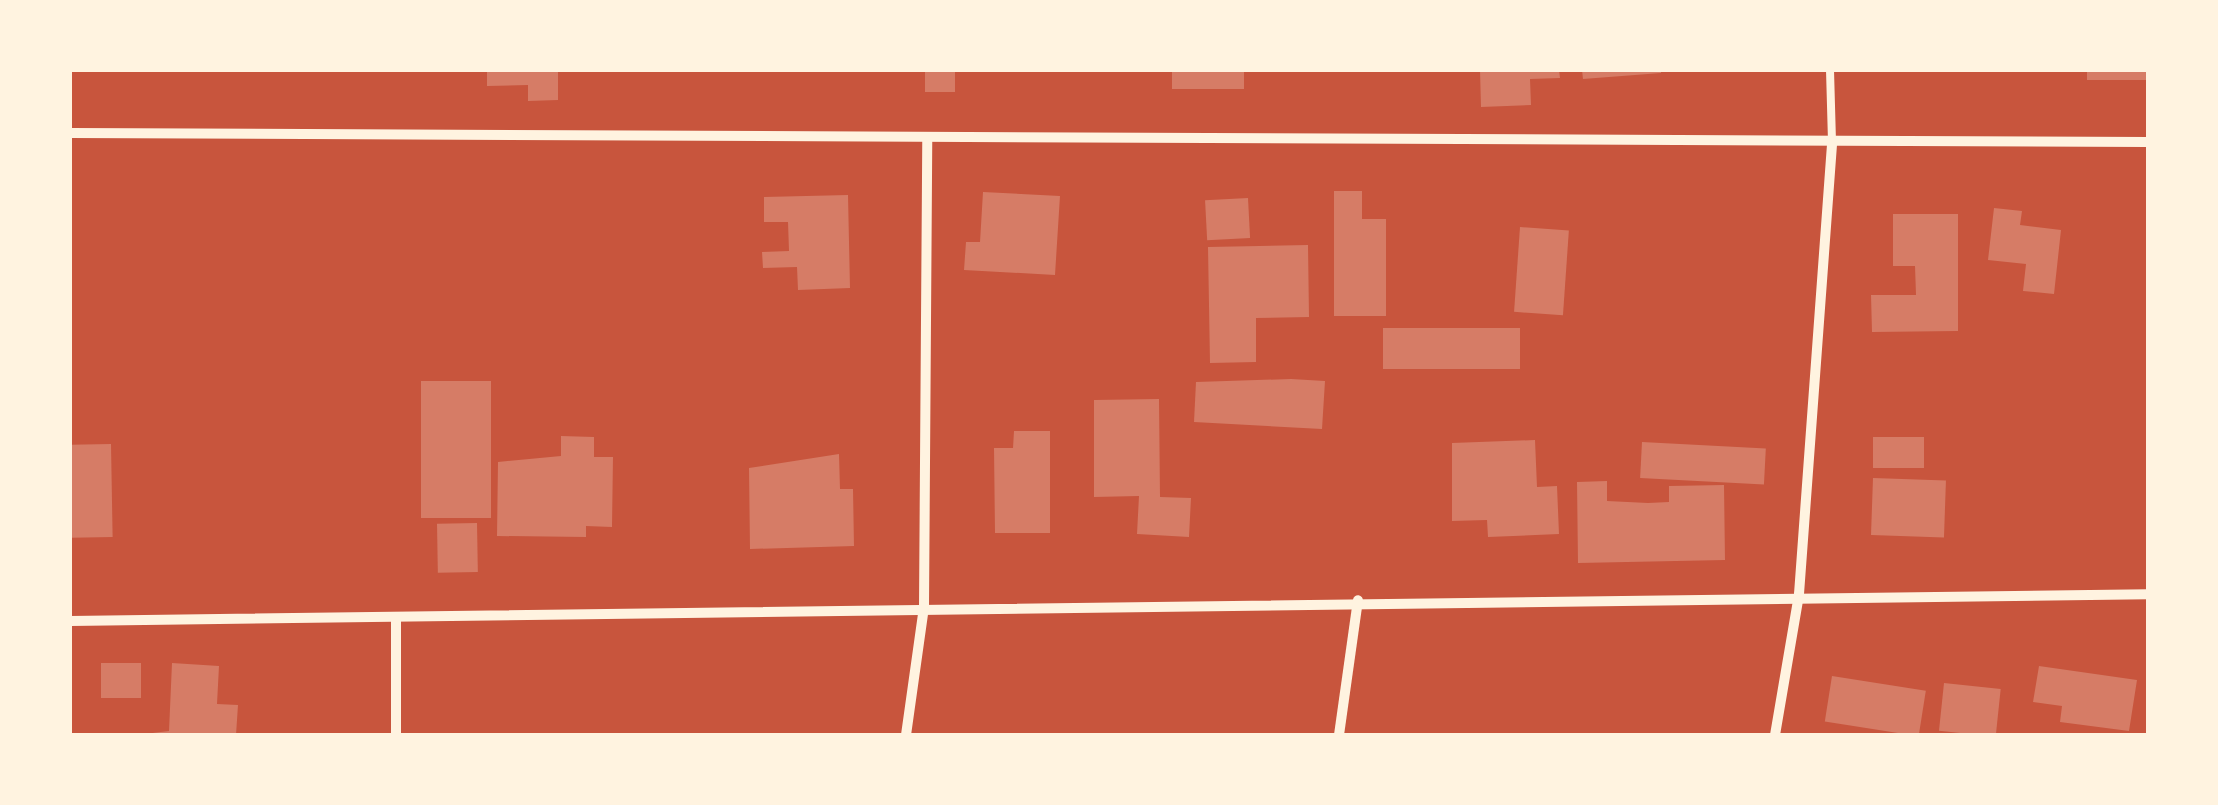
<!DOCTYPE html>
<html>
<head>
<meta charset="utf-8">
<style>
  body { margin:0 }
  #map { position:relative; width:2218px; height:805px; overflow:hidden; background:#c8553d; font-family:"Noto Sans",sans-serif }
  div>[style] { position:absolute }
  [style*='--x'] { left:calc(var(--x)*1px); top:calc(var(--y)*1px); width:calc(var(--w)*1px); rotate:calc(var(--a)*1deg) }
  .building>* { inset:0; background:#d67c66; transform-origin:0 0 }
  .service>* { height:8px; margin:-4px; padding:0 4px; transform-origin:4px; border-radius:4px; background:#fff3e0 }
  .minor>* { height:10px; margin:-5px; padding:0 5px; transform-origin:5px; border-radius:5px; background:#fff3e0 }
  span { translate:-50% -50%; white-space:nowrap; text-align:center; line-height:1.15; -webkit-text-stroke:9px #fff3e0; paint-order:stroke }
  .frame { position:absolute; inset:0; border:72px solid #fff3e0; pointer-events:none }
</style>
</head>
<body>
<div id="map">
  <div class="building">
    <i style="clip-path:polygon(487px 70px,558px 70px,558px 100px,528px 101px,528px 85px,487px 86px)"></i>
    <i style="left:925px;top:70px;width:30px;height:22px"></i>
    <i style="left:1172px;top:70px;width:72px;height:19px"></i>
    <i style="clip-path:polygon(1480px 70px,1559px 70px,1560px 78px,1530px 79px,1531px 105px,1481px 107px)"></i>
    <i style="clip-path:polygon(1582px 70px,1661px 70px,1661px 73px,1583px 79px)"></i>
    <i style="left:2087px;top:70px;width:61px;height:10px"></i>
    <i style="clip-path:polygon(1334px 191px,1362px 191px,1362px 219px,1386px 219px,1386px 316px,1334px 316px)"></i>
    <i style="clip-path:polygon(983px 192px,1060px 196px,1055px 275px,964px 270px,966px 242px,980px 242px)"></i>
    <i style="clip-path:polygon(848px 195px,850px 288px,798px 290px,797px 267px,763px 268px,762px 252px,789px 251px,788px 222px,764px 222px,764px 197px)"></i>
    <i style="left:1248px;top:198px;width:40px;height:43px;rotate:87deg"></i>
    <i style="clip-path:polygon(1994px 208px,2022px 211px,2020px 225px,2061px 230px,2054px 294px,2023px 291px,2026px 264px,1988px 260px)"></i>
    <i style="clip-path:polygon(1893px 214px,1958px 214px,1958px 331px,1872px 332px,1871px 295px,1916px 295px,1915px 266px,1893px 266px)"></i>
    <i style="left:1520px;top:227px;width:49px;height:85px;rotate:4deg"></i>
    <i style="clip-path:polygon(1308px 245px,1309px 317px,1256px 318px,1256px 362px,1210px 363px,1208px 247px)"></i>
    <i style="left:1520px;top:328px;width:41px;height:137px;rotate:90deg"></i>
    <i style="clip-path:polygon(1291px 379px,1325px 381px,1322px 429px,1194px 422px,1196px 382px)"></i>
    <i style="left:491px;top:381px;width:137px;height:70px;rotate:90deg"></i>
    <i style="clip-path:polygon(1159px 399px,1160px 497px,1191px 498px,1189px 537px,1137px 534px,1139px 496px,1094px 497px,1094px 400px)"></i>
    <i style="clip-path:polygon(1014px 431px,1050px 431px,1050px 533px,995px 533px,994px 448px,1013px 448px)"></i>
    <i style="clip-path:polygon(561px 436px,594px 437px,594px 457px,613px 457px,612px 527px,586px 526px,586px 537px,497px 536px,498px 462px,561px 456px)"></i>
    <i style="left:1873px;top:437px;width:51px;height:31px"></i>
    <i style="clip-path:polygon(1535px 440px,1537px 487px,1557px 486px,1559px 534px,1488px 537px,1487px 520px,1452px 521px,1452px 443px)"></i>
    <i style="left:1642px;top:442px;width:124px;height:36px;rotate:3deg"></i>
    <i style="left:111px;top:444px;width:93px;height:41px;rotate:89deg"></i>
    <i style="clip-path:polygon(839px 454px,840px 489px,853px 489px,854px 546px,750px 549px,749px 468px)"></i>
    <i style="left:1873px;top:478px;width:73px;height:57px;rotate:2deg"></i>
    <i style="clip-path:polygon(1607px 481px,1607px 501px,1648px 503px,1669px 502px,1669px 486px,1724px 485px,1725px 560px,1578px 563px,1577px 482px)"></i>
    <i style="left:477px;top:523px;width:49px;height:40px;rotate:89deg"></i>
    <i style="left:101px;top:663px;width:40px;height:35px"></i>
    <i style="clip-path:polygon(172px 663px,219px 666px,217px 704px,238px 705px,236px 735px,136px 735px,169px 731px)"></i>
    <i style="clip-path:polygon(2039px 666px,2137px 680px,2129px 731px,2060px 722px,2062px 706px,2033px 702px)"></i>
    <i style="left:1832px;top:676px;width:95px;height:46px;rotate:9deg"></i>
    <i style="left:1944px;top:683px;width:57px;height:48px;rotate:6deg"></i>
  </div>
  <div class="service">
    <i style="--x:1830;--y:70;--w:70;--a:88.4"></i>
  </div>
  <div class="minor">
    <i style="--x:70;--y:133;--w:2078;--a:0.25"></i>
    <i style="--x:396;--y:618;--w:117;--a:90"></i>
    <i style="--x:70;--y:621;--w:2078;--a:-0.74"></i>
    <i style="--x:906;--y:735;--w:129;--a:-82"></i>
    <i style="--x:924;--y:607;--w:469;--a:-89.6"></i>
    <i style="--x:1339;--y:735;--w:136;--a:-82"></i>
    <i style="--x:1775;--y:735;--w:143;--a:-80.3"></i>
    <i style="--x:1799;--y:594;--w:455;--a:-85.8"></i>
  </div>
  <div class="frame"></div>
</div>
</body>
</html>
